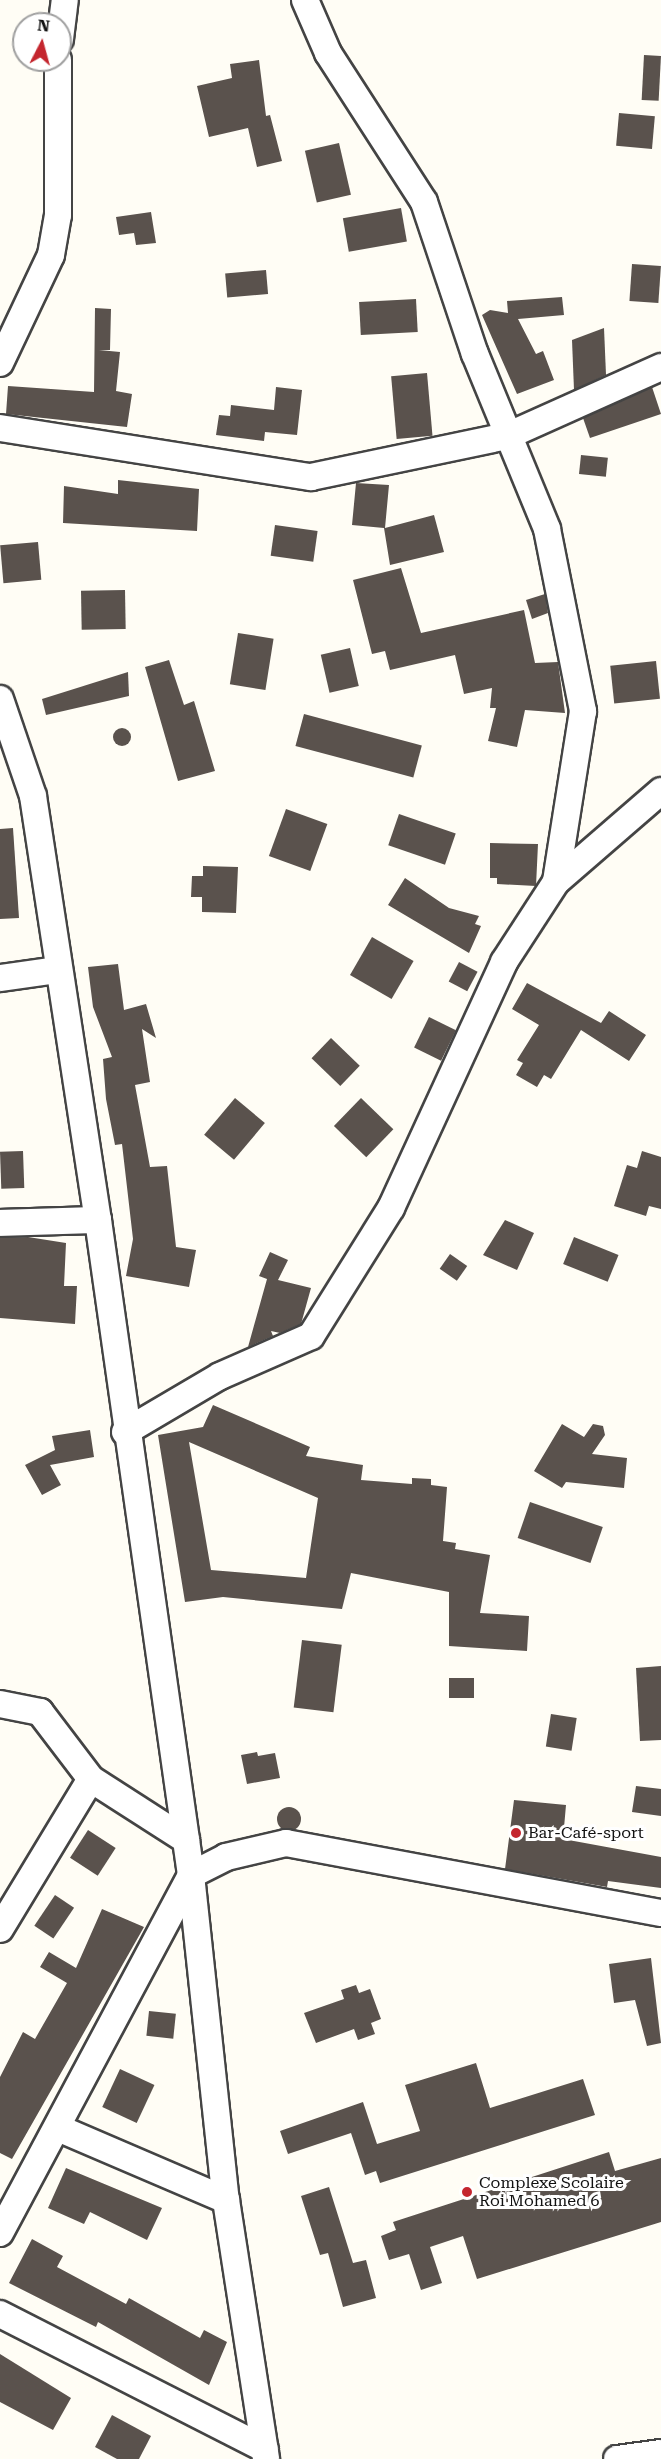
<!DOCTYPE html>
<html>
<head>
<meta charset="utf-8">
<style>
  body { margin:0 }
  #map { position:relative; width:661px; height:2459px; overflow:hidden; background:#fffdf5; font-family:"Roboto Serif",serif }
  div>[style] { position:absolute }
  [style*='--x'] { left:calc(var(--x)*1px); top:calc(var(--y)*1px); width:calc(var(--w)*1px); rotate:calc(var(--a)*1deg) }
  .building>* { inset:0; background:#5a524d; transform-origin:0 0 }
  .round { border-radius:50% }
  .roads { filter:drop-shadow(2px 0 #444) drop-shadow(-2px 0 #444) drop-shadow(0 2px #444) drop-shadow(0 -2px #444) }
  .minor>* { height:26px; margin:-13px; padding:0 13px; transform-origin:13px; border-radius:13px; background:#fff }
  .dots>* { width:16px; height:16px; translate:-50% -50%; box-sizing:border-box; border:3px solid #fff; border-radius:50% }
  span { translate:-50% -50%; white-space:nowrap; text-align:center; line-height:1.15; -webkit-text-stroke:6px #fff; paint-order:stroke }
  .poi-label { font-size:16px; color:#111 }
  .left { translate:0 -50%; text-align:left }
  .north { position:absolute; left:12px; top:12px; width:60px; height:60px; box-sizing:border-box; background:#fff; border:2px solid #a0a0a0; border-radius:50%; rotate:6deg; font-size:16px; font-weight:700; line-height:24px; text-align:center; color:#111 }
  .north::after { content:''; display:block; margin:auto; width:21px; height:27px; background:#c4262e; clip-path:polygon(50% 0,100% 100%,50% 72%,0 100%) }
</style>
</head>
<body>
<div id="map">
  <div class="building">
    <i style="left:644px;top:55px;width:17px;height:45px;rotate:3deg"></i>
    <i style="clip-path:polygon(259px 60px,266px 116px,270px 115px,282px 161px,257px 167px,248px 128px,209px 137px,197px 86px,232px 78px,230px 64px)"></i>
    <i style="left:619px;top:113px;width:36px;height:33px;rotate:5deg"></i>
    <i style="left:339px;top:143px;width:53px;height:35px;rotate:77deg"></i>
    <i style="left:401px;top:208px;width:34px;height:59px;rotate:80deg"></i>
    <i style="clip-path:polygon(151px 212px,156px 243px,136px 245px,134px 233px,119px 235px,116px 217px)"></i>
    <i style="left:632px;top:264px;width:29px;height:37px;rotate:4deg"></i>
    <i style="left:266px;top:270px;width:24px;height:41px;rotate:85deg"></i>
    <i style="clip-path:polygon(562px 297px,564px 315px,518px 319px,536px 354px,543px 351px,554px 380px,517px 394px,482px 315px,490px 310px,508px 313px,507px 301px)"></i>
    <i style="left:416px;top:299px;width:33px;height:57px;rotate:87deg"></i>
    <i style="clip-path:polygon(95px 308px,111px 309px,110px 350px,99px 350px,120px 352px,116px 391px,132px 394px,127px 427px,6px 414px,8px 386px,94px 392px)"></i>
    <i style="clip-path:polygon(604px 328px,606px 375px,574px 390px,572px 340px)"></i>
    <i style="left:427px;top:373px;width:63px;height:36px;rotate:85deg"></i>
    <i style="clip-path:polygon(276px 387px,302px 390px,297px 435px,265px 432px,264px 441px,216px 435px,219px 415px,230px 416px,231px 405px,274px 410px)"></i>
    <i style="clip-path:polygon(652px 387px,661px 414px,590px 438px,583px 418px)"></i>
    <i style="left:581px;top:455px;width:27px;height:19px;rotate:6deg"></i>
    <i style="clip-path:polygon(118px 480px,199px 489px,197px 531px,63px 523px,64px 486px,118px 494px)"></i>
    <i style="clip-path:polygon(356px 483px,389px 485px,385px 528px,434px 515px,444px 552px,390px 565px,384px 528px,352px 525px)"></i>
    <i style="left:275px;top:525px;width:43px;height:31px;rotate:8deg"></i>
    <i style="left:38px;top:542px;width:38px;height:38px;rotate:85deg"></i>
    <i style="clip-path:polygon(401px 568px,421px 633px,524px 610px,535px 663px,558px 662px,565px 713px,525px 710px,517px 747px,488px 741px,496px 708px,490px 708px,492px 688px,464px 694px,455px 655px,390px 670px,385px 651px,372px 654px,353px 580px)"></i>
    <i style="left:125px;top:590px;width:39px;height:44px;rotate:89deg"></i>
    <i style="clip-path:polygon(545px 594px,548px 613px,532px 619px,526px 600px)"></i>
    <i style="left:238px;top:633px;width:36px;height:52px;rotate:9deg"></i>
    <i style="left:350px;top:648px;width:39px;height:30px;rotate:77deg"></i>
    <i style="clip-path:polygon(169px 660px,184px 705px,194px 701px,215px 771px,178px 781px,145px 667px)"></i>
    <i style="left:656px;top:661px;width:38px;height:46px;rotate:84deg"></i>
    <i style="clip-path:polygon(128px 672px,129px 696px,46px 715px,42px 699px)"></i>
    <i style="left:304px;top:714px;width:122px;height:33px;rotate:15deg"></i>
    <i class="round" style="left:113px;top:728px;width:18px;height:18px"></i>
    <i style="left:286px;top:809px;width:44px;height:50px;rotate:20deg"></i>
    <i style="left:399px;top:814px;width:60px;height:33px;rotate:19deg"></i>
    <i style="clip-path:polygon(13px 828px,19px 918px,0 919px,0 829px)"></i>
    <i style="clip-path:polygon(490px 843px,538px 844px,536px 886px,497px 884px,497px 878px,490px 878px)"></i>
    <i style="clip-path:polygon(203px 866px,238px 867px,236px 913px,202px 912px,202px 897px,191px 897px,192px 876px,203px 876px)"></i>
    <i style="clip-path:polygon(405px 878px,449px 908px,479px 916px,475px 924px,481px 926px,469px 953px,388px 905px)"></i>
    <i style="left:372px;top:937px;width:48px;height:44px;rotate:30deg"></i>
    <i style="left:459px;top:962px;width:21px;height:22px;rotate:28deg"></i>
    <i style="clip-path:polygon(118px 964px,124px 1010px,146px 1004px,156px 1038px,142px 1029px,150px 1082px,135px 1085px,150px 1167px,167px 1166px,176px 1247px,196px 1250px,189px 1287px,126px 1276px,133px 1239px,122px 1144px,115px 1145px,106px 1099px,103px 1059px,112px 1057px,93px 1007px,88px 967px)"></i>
    <i style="clip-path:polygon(527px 983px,601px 1023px,609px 1011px,646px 1035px,629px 1061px,581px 1030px,551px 1079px,544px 1075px,537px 1087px,516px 1075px,523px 1063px,517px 1060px,539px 1025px,512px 1009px)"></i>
    <i style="left:429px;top:1017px;width:30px;height:34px;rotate:26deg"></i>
    <i style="left:331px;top:1038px;width:40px;height:28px;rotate:44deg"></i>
    <i style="left:235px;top:1098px;width:39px;height:48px;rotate:40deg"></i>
    <i style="left:361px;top:1098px;width:45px;height:39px;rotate:44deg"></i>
    <i style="left:23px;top:1151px;width:37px;height:23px;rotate:88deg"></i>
    <i style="clip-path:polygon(642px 1151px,661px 1157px,661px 1209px,649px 1206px,646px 1216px,614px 1206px,627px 1165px,637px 1168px)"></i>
    <i style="clip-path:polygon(505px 1220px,534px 1233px,517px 1270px,483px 1255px)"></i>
    <i style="clip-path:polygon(28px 1237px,66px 1243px,64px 1286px,77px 1286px,75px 1324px,0 1318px,0 1238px)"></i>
    <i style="left:574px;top:1237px;width:48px;height:29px;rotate:22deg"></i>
    <i style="clip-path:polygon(270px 1252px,288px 1260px,278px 1280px,311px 1288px,301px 1324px,280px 1333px,271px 1331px,273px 1336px,248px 1347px,267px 1279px,259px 1276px)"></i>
    <i style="left:450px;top:1254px;width:21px;height:18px;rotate:35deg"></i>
    <i style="clip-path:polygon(evenodd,213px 1405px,310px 1447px,306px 1456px,363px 1465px,361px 1480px,412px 1484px,412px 1478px,431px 1479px,431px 1485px,447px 1487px,443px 1541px,456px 1543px,455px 1549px,490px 1555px,480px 1613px,529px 1616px,527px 1651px,449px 1646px,449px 1592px,351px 1573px,342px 1609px,223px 1597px,185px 1602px,158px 1435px,203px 1427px,213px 1405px,189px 1442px,318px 1498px,306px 1578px,211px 1570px,189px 1442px)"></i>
    <i style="clip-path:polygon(562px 1424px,584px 1437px,593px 1424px,603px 1426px,605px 1435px,592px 1454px,627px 1458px,624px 1488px,566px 1482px,562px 1488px,534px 1471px)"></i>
    <i style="clip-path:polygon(90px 1430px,94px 1457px,50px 1465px,61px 1485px,42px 1495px,25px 1465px,55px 1450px,52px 1436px)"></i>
    <i style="left:530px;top:1502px;width:77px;height:38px;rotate:19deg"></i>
    <i style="left:302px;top:1640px;width:40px;height:68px;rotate:7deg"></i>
    <i style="clip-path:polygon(661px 1666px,661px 1740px,640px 1741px,636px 1668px)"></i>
    <i style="left:449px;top:1678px;width:25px;height:20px"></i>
    <i style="left:551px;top:1714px;width:26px;height:33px;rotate:9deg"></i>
    <i style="clip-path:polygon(257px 1752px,258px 1756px,275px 1753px,280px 1778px,247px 1784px,241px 1755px)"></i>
    <i style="clip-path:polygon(636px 1786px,661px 1789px,661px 1816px,632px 1812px)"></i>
    <i style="clip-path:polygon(514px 1800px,566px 1805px,563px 1839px,661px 1857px,661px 1888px,608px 1881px,607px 1887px,505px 1869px)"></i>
    <i class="round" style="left:277px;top:1807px;width:24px;height:24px"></i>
    <i style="left:88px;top:1830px;width:33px;height:33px;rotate:33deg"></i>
    <i style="left:55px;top:1895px;width:23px;height:37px;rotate:34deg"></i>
    <i style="clip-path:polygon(102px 1909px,144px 1927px,12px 2159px,0 2153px,0 2077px,23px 2032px,35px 2039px,67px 1983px,40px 1967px,49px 1952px,76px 1968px)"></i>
    <i style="clip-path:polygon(651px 1958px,661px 2043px,647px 2046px,635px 2000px,614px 2003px,609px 1964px)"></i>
    <i style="clip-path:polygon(356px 1985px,359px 1993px,370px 1989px,381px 2019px,371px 2023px,375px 2034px,358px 2040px,354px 2029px,316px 2043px,304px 2013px,344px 1999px,341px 1990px)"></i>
    <i style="left:149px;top:2011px;width:27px;height:25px;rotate:6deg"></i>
    <i style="clip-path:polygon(476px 2063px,490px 2108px,583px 2079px,595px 2115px,380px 2183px,376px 2171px,365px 2175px,351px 2133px,288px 2154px,280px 2131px,363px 2102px,377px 2144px,420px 2131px,405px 2085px)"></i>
    <i style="left:120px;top:2069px;width:38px;height:42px;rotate:25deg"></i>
    <i style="clip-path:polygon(609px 2152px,615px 2171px,661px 2158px,661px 2222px,477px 2279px,463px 2236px,430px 2247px,442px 2283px,421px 2290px,409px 2254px,389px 2260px,381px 2236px,396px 2230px,393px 2222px)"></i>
    <i style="clip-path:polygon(66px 2168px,162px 2208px,147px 2240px,90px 2212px,84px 2224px,48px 2208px)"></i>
    <i style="clip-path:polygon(329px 2187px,353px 2263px,366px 2260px,376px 2298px,343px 2307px,328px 2253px,320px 2255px,301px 2196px)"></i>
    <i style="clip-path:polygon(32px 2239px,63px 2256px,57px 2267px,126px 2304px,129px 2298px,200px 2338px,204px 2330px,227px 2342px,209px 2385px,98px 2322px,96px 2327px,9px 2283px)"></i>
    <i style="clip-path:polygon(0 2354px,71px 2398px,53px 2430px,0 2402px)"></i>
    <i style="clip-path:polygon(112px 2415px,151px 2436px,139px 2459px,117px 2459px,95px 2447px)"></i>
  </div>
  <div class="roads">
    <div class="minor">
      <i style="--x:305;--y:0;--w:58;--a:66.5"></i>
      <i style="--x:328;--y:53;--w:177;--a:57.2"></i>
      <i style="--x:424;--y:202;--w:160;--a:71.5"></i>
      <i style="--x:475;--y:354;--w:189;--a:67.6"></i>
      <i style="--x:547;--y:529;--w:186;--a:78.8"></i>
      <i style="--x:583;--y:711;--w:173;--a:99"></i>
      <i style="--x:60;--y:39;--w:39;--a:-83"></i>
      <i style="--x:0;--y:363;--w:119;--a:-64.7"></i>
      <i style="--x:51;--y:255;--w:41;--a:-80.1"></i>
      <i style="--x:58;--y:215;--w:155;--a:-90"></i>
      <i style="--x:0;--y:428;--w:315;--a:9"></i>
      <i style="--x:311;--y:477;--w:200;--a:-11.8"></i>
      <i style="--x:507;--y:436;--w:169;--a:-24.1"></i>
      <i style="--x:0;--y:699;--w:102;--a:71.2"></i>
      <i style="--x:33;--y:796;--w:429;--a:81.3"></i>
      <i style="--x:98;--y:1220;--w:662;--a:81.92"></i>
      <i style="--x:191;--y:1875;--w:327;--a:83.9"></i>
      <i style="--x:226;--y:2200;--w:262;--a:81.2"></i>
      <i style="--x:0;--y:978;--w:58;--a:-8"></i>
      <i style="--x:0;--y:1223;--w:98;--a:-1.8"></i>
      <i style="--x:125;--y:1432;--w:110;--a:-30.5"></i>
      <i style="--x:220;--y:1376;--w:99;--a:-23.7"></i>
      <i style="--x:311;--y:1336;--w:151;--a:-58"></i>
      <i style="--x:391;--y:1208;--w:271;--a:-65.3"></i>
      <i style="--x:504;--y:962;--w:95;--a:-57"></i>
      <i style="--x:556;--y:882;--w:139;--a:-40.9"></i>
      <i style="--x:0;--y:1704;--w:41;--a:11.3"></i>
      <i style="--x:40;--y:1712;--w:84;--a:52.7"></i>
      <i style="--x:0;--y:1929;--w:175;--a:-58.8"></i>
      <i style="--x:91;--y:1779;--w:113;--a:32.7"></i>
      <i style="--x:58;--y:2128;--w:183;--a:23.2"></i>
      <i style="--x:0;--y:2233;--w:406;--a:-61.9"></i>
      <i style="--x:191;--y:1875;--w:39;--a:-27"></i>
      <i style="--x:226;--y:1857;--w:62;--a:-13.1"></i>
      <i style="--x:286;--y:1843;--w:381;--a:10.6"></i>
      <i style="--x:0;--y:2314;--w:297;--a:27"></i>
      <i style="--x:617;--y:2459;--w:44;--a:-7.8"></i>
    </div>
  </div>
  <div class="dots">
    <i style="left:516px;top:1833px;background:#c4262e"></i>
    <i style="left:467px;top:2192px;background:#c4262e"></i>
  </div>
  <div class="poi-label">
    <span class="left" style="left:528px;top:1833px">Bar-Café-sport</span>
    <span class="left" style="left:479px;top:2192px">Complexe Scolaire<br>Roi Mohamed 6</span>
  </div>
  <div class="north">N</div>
</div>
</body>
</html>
